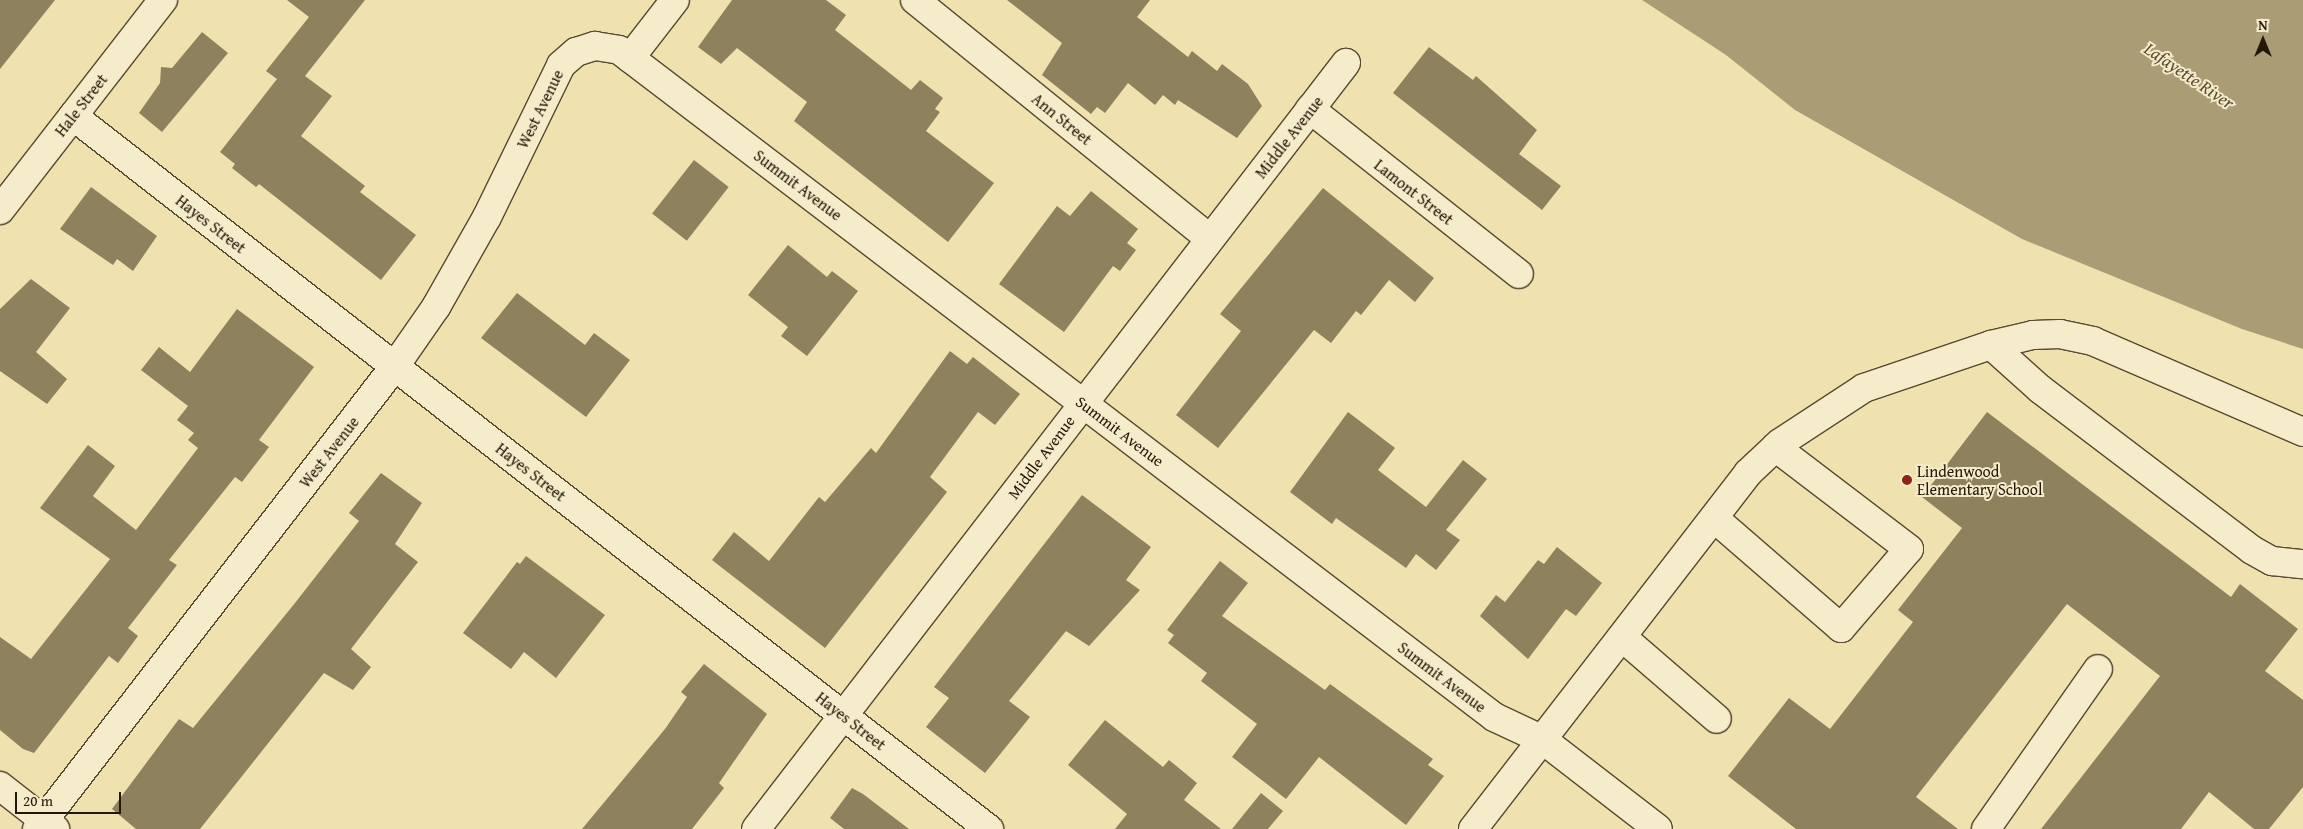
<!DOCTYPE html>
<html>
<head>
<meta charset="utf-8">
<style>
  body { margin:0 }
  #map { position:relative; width:2303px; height:829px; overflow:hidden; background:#f0e2af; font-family:"Gentium Book Plus",serif }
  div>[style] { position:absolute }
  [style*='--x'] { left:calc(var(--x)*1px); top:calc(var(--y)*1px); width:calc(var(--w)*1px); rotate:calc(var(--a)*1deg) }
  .water>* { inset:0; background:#aa9d76 }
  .building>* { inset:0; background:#8e815e; transform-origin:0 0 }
  .roads { filter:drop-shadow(1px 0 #564a31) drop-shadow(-1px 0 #564a31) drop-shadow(0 1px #564a31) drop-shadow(0 -1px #564a31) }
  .minor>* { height:28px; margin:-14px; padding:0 14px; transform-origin:14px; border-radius:14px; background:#f5eccb }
  .dots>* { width:14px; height:14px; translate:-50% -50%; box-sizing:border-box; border:2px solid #f5eccb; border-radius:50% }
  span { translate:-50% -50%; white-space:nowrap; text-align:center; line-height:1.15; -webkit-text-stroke:4px #f5eccb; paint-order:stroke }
  .street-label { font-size:16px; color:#231707 }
  .poi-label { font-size:16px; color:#231707 }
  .left { translate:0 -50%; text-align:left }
  .water-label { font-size:18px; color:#594d33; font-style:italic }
  .north { position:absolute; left:2238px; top:15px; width:50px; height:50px; -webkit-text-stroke:4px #f5eccb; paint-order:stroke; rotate:0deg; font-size:14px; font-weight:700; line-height:20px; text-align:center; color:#231707 }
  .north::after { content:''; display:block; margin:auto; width:18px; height:22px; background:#231707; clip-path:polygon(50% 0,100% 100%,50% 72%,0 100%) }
  .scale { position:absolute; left:15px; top:792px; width:106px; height:22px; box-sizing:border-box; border:2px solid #231707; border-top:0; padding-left:6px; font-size:15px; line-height:18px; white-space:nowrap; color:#231707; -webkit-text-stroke:4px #f5eccb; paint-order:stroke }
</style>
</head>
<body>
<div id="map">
  <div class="water">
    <i style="clip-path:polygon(1642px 0,2303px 0,2303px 349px,2242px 329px,2022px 239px,1795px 110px,1726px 55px)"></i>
  </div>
  <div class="building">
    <i style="clip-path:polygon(0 0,55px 0,0 69px)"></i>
    <i style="clip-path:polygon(287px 0,365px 0,305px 76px,332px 96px,301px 136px,365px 186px,360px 192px,416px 235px,381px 280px,259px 184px,256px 187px,232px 168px,235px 164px,220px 152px,277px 79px,266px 71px,309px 17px)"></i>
    <i style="clip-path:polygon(732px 0,826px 0,846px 15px,835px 30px,911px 90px,920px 80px,943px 98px,935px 109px,940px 112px,926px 131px,994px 183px,948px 242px,794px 121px,807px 102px,737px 48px,721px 64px,698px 47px)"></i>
    <i style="clip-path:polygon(1007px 0,1150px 0,1137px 17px,1188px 57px,1192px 51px,1217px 71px,1222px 64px,1248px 84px,1262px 106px,1237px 138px,1178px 100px,1175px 105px,1163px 95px,1155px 105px,1128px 83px,1105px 113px,1097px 107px,1091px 114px,1042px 75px,1062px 43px)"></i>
    <i style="clip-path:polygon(202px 32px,228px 53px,162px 132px,139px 113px,160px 83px,161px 67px,172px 68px)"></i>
    <i style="clip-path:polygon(1429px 47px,1473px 80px,1476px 76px,1537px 130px,1519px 154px,1561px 186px,1542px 210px,1393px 93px)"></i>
    <i style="left:694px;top:160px;width:44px;height:68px;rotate:38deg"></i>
    <i style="clip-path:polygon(91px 187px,157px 236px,133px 271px,117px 259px,113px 265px,60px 229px)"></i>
    <i style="clip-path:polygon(1323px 188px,1434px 278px,1415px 302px,1389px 280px,1361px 315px,1356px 311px,1331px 343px,1314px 330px,1218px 448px,1176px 415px,1241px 331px,1220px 314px)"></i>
    <i style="clip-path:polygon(1091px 191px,1138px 229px,1127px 243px,1136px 250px,1120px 271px,1113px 266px,1064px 332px,999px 284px,1057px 206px,1070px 216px)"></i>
    <i style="clip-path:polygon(788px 245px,827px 277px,832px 271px,858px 291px,807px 356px,781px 336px,788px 327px,748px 295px)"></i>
    <i style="clip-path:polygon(31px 279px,70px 308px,36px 352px,67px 379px,47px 404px,0 371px,0 309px)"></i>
    <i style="clip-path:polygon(517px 293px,585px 345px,594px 333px,630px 360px,586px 417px,481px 338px)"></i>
    <i style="clip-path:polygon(237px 309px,314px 367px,259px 440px,269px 447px,242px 482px,235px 477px,169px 560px,177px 565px,128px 628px,138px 636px,118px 663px,109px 656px,34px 753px,23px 749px,0 730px,0 637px,31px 659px,110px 559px,40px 508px,88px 445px,115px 466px,93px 496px,136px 530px,198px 448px,188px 440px,194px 433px,177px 420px,188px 406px,141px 370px,159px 347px,190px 372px)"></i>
    <i style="clip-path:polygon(950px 351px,967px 364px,973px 357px,1020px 394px,995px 425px,978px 412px,930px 477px,947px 492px,825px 648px,712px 560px,734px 532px,769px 561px,819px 497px,825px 502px,871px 448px,876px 453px)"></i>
    <i style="clip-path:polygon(1348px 412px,1395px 448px,1378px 470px,1426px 507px,1463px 460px,1487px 479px,1446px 530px,1460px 540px,1436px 570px,1416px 554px,1406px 568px,1336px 518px,1332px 524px,1290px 492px)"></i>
    <i style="clip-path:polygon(1987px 412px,2231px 597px,2240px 584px,2298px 629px,2265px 671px,2303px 700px,2303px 787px,2269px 829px,2254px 829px,2209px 792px,2181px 829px,2041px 829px,2160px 676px,2067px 604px,1916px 797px,1958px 829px,1796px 829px,1728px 776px,1789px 698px,1830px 729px,1913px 622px,1898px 610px,1962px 528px,1922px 497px)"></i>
    <i style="clip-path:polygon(381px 473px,422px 503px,395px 544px,418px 562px,351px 649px,371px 667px,353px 690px,324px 673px,200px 829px,136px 829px,112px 809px,179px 719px,193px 728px,295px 603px,359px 521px,349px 513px)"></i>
    <i style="clip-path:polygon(1082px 495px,1151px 547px,1126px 580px,1140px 590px,1089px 646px,1066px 631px,1009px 701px,1030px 717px,985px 773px,926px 727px,949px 698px,934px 687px)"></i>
    <i style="clip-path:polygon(1557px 547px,1602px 583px,1576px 616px,1566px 609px,1528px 659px,1480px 616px,1496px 595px,1505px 602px,1538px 560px,1544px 564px)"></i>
    <i style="clip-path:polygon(526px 556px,605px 615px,556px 678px,524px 652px,511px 669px,463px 633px,517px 562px,520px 564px)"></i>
    <i style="clip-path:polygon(1220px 561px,1248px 583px,1222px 616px,1325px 690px,1330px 684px,1433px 759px,1428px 765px,1444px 776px,1406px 825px,1319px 757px,1286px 799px,1232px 757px,1257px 724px,1201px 681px,1207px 673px,1168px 643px,1174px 635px,1167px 630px)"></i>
    <i style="clip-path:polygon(704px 664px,767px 714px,719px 783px,724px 788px,692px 829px,582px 829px,665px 729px,687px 697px,681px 692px)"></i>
    <i style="clip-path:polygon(1105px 720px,1163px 767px,1169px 760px,1197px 783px,1184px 800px,1221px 829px,1115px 829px,1127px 814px,1068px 765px)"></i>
    <i style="clip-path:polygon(852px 788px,863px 794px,909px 829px,844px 829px,830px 818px)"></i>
    <i style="clip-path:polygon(1261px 793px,1283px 811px,1268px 829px,1232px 829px)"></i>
  </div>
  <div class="roads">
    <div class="minor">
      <i style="--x:915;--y:0;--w:378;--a:39"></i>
      <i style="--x:630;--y:58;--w:73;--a:-52.2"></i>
      <i style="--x:1310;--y:109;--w:266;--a:38.3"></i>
      <i style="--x:73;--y:116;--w:1161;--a:37.9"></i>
      <i style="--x:0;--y:210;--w:266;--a:-52.2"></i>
      <i style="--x:2303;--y:432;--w:229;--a:-156.6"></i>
      <i style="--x:2093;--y:341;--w:34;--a:-168"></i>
      <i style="--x:2060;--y:334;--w:27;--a:178"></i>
      <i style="--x:2033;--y:335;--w:43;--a:166.6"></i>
      <i style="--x:1991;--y:345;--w:66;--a:41.9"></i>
      <i style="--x:2040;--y:389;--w:266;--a:37.2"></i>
      <i style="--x:2252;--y:550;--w:23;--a:29"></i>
      <i style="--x:2272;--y:561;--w:31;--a:6"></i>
      <i style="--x:1714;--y:518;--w:168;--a:40.9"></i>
      <i style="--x:1841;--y:628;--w:104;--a:-49.3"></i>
      <i style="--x:1909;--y:549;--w:168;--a:-142.7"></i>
      <i style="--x:1622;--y:637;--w:125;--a:40.8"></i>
      <i style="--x:0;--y:786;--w:70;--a:38"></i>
      <i style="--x:37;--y:829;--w:585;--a:-52.29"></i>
      <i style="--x:395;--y:366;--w:72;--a:-55.2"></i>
      <i style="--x:436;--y:307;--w:103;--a:-60.5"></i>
      <i style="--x:487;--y:217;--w:169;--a:-64"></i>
      <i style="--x:561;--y:65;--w:20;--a:-41"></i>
      <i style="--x:576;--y:52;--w:20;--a:-18"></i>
      <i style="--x:595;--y:46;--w:24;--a:9"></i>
      <i style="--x:619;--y:50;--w:14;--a:36"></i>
      <i style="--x:630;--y:58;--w:1087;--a:37.33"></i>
      <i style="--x:1494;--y:717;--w:54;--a:25.1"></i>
      <i style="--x:1543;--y:740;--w:145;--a:37.7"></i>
      <i style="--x:756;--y:829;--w:967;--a:-52.4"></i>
      <i style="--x:1473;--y:829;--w:450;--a:-52.3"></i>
      <i style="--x:1748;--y:473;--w:44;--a:-43.2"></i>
      <i style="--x:1780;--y:443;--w:100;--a:-33.2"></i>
      <i style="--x:1864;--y:388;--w:134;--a:-18.7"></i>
      <i style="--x:1986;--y:829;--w:195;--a:-55"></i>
    </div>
  </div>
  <div class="dots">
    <i style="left:1907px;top:480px;background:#8f2418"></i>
  </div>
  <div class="street-label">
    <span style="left:81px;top:105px;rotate:-52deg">Hale Street</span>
    <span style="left:540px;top:109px;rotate:-64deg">West Avenue</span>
    <span style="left:1062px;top:119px;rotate:39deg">Ann Street</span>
    <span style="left:1289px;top:137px;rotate:-52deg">Middle Avenue</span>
    <span style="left:798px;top:185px;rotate:37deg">Summit Avenue</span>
    <span style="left:1414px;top:192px;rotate:38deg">Lamont Street</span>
    <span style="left:211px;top:224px;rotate:38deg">Hayes Street</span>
    <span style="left:1120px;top:431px;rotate:37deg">Summit Avenue</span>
    <span style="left:329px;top:452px;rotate:-52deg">West Avenue</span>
    <span style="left:1041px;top:457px;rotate:-53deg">Middle Avenue</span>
    <span style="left:531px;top:472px;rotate:38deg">Hayes Street</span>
    <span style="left:1442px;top:677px;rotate:37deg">Summit Avenue</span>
    <span style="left:851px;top:721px;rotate:38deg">Hayes Street</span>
  </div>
  <div class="poi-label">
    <span class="left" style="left:1917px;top:480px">Lindenwood<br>Elementary School</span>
  </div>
  <div class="water-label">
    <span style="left:2189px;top:76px;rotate:34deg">Lafayette River</span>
  </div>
  <div class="north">N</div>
  <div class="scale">20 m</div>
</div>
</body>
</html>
